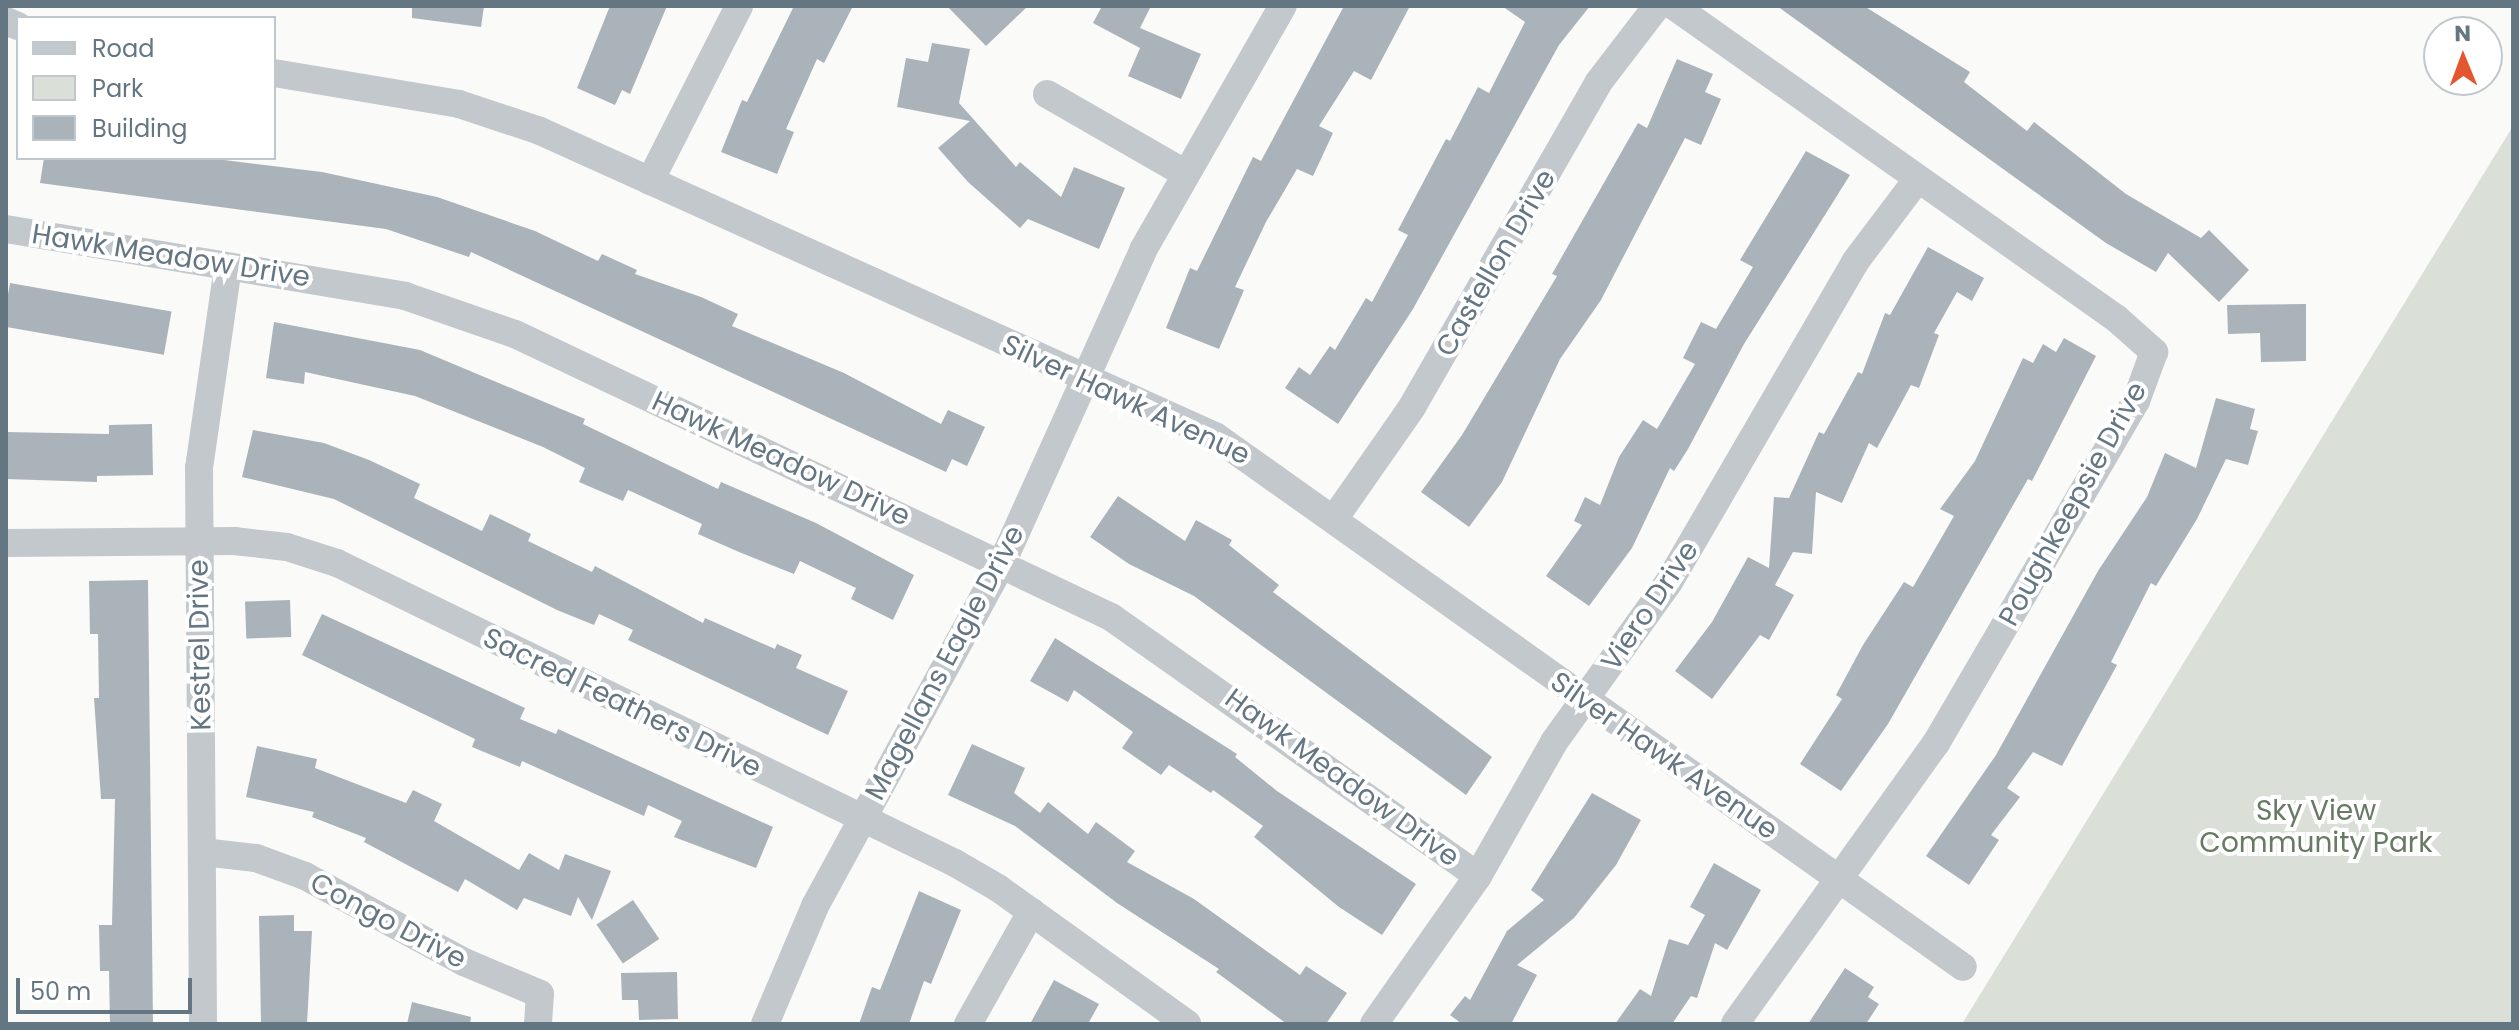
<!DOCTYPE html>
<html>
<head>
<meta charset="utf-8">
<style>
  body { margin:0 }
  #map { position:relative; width:2519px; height:1030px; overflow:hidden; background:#fafaf8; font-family:Poppins,sans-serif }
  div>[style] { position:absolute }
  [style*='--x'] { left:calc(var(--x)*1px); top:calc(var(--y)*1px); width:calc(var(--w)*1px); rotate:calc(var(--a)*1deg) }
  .green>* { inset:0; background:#dadfd7 }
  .building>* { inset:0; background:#aab3b9; transform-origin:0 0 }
  .street>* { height:28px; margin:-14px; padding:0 14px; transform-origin:14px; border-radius:14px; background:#c3c8cc }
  span { translate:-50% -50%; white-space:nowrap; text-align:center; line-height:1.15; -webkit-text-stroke:8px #fff; paint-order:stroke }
  .street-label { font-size:28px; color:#657683 }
  .park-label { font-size:28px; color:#687a64 }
  .frame { position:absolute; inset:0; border:8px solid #657683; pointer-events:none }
  .legend { position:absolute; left:16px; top:16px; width:260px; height:144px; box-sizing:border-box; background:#fff; border:2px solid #c1c8cd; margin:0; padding:10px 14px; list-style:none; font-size:24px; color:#657683 }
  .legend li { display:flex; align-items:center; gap:16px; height:40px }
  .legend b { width:40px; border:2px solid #c1c8cd }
  .north { position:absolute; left:2423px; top:16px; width:80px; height:80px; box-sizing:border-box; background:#fff; border:2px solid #c1c8cd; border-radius:50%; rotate:359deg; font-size:22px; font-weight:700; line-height:32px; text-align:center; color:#657683 }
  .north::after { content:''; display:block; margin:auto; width:28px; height:36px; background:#e4572e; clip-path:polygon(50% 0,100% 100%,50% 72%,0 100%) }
  .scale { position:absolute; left:16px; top:978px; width:176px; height:36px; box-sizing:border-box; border:4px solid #657683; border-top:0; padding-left:10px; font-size:24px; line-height:28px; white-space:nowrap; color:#657683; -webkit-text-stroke:6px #fff; paint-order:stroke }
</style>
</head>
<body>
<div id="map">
  <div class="green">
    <i style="clip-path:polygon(2513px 126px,2513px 1024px,1962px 1024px)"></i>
  </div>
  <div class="building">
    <i style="clip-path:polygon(412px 6px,484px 6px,481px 27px,412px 18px)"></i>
    <i style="clip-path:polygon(610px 6px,667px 6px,630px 94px,622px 90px,615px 105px,577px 88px)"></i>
    <i style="clip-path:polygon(794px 6px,853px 6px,824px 63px,817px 59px,786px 129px,794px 132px,777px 174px,721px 152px,742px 100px,747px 102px)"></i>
    <i style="clip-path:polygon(947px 6px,1028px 6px,986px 46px)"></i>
    <i style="clip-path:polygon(1102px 6px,1151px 6px,1140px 28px,1201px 54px,1181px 99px,1128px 76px,1140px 48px,1093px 23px)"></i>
    <i style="clip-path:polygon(1344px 6px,1410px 6px,1371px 80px,1354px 71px,1319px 126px,1333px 133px,1313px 176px,1297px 169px,1266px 222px,1235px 287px,1244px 290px,1219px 349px,1166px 328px,1190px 268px,1197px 271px,1253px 157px,1261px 161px)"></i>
    <i style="clip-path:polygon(1502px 6px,1590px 6px,1559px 45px,1413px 309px,1338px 424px,1285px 388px,1299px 367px,1310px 375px,1330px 346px,1335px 350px,1366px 298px,1372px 302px,1408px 235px,1398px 230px,1446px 139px,1450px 141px,1478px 87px,1489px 93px,1525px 22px)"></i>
    <i style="clip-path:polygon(1777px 6px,1864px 6px,1970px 72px,1964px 82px,2027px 131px,2034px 122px,2126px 194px,2201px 238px,2209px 230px,2249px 270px,2219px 302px,2168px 253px,2156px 272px,2106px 243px)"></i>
    <i style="clip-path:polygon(932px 43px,970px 49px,959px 103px,1016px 167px,1020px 162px,1061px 197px,1074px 167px,1125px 188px,1099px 249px,1028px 219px,1020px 228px,968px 182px,938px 148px,970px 121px,897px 107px,906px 58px,928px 62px)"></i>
    <i style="clip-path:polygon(1677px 59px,1713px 74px,1705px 92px,1721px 99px,1701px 145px,1685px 138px,1601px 300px,1560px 359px,1502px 482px,1469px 527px,1421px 492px,1462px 435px,1557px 276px,1552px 274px,1638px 123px,1647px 128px)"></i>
    <i style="clip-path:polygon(1806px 151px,1850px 175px,1744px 344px,1688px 449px,1674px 471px,1670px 468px,1632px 548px,1589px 606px,1546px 576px,1582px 525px,1574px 521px,1585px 497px,1600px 505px,1619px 457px,1643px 420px,1657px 429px,1695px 364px,1683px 358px,1701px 322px,1716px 329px,1753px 267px,1740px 260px)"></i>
    <i style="clip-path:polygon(44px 158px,208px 158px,322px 172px,437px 197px,535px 231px,598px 261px,602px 254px,637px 270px,635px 274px,701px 297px,738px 314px,732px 326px,844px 373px,941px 424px,948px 410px,985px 427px,967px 466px,952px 459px,946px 472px,471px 252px,469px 257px,386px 229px,40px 183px)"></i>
    <i style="clip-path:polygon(1928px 247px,1984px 278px,1972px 301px,1957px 292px,1934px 333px,1939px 335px,1919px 388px,1911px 385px,1877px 448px,1869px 443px,1842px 503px,1816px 492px,1812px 554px,1793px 552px,1775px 585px,1794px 595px,1769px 640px,1760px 635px,1712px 699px,1675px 671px,1712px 622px,1748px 557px,1769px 568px,1774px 497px,1789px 498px,1819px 432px,1824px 434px,1858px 372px,1862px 374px,1885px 313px,1890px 315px)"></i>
    <i style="left:10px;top:283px;width:164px;height:44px;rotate:10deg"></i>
    <i style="clip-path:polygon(2306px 304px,2306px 361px,2261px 362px,2260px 333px,2228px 334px,2227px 305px)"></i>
    <i style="clip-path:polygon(274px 322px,420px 350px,585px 419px,583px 424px,718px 489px,721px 482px,816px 523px,914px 575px,893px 620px,851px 599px,856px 588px,800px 561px,794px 574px,739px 552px,698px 534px,702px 524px,628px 490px,623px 501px,579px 482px,585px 468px,543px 447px,415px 396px,305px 372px,304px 384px,266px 378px)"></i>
    <i style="clip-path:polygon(2064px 338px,2096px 356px,2032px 481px,2028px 479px,1888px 724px,1841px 791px,1800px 764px,1842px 699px,1836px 695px,1863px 645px,1904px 582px,1913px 587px,1954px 516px,1940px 509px,1975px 461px,2023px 358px,2033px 363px,2043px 344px,2056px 352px)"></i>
    <i style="clip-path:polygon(2216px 398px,2255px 409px,2250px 429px,2258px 431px,2248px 465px,2226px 459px,2197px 519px,2156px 586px,2151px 583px,2111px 662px,2117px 665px,2062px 766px,2033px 752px,2007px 788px,2020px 797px,1991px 835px,1999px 840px,1969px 885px,1926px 856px,1996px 755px,2098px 571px,2147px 497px,2165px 453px,2196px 468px)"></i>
    <i style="clip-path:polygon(152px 424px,153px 475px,97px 476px,97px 482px,6px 479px,6px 432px,109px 434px,109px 425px)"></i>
    <i style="clip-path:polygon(253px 430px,324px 443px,369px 460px,420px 484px,414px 498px,482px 531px,490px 514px,531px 534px,528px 541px,592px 572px,595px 566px,703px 623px,705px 618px,775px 649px,777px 644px,802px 655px,796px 668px,848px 691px,828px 735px,628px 640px,633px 630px,599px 614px,594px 625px,557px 610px,334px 499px,242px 477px)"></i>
    <i style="clip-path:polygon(1118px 496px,1185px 541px,1196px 520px,1232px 540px,1229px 545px,1279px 585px,1273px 592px,1492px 757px,1466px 795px,1194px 596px,1129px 564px,1090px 537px)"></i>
    <i style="clip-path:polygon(148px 580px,153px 1024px,110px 1024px,109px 971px,100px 971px,99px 925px,112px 925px,115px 799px,101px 799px,94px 698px,99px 698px,98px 634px,90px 634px,89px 581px)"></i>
    <i style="left:290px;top:600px;width:37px;height:45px;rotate:88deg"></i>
    <i style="clip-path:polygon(322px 614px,525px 708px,520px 719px,556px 734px,558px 729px,773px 827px,756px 868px,674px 837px,682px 821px,648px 805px,644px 816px,522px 761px,520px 767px,472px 747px,475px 739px,302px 655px)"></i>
    <i style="clip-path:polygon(1055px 638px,1237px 754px,1235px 757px,1277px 791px,1416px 884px,1382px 935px,1339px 907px,1254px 837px,1263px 826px,1213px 790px,1211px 793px,1169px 765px,1161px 775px,1122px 748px,1133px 732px,1074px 690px,1068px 702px,1030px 681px)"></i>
    <i style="clip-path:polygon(972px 744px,1025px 768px,1014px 793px,1040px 813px,1048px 802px,1088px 834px,1096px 822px,1135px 851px,1127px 862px,1194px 899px,1300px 975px,1306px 966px,1347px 993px,1326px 1024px,1287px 1024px,1216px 972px,1219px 969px,1117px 903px,1015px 826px,948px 795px)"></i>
    <i style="clip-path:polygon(257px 746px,317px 759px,315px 768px,406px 803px,413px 790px,442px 804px,434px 821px,519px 870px,529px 853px,559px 870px,565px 854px,611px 871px,592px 920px,578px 897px,571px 916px,524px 898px,517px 910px,465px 879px,458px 892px,364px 842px,366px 838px,312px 817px,314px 812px,246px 797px)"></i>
    <i style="clip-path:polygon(1592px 793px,1641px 820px,1616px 865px,1574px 918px,1517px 965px,1537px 975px,1511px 1024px,1462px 1024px,1450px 1015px,1465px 996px,1470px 1000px,1507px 931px,1544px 900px,1531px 890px)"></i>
    <i style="clip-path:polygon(1714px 863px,1761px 890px,1727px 950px,1715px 943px,1697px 998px,1691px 996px,1672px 1024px,1615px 1024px,1640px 989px,1651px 996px,1669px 939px,1688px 945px,1705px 915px,1690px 907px)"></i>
    <i style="clip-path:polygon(919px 891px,961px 910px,931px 984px,924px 981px,909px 1024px,859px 1024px,872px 987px,880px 990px)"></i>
    <i style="left:633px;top:900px;width:47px;height:44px;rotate:56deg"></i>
    <i style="clip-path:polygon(294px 915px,294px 931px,312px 931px,307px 1024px,261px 1024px,259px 916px)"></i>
    <i style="clip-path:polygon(1845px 968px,1874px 987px,1868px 997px,1879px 1004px,1866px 1024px,1808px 1024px)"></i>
    <i style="clip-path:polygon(677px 972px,678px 1019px,639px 1020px,638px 1000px,622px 1000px,621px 973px)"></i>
    <i style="clip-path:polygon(1054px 980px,1099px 1004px,1088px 1024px,1030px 1024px)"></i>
    <i style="clip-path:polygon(412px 1002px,471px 1017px,470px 1024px,407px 1024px)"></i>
  </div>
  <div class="street">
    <i style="--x:1674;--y:6;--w:542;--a:35.24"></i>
    <i style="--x:2117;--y:319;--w:50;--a:41.7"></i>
    <i style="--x:2154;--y:352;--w:52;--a:110.2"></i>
    <i style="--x:2136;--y:401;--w:396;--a:120.3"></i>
    <i style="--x:1936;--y:743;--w:345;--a:125.6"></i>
    <i style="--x:6;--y:21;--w:13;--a:23"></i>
    <i style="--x:274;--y:73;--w:188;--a:9.5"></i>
    <i style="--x:459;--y:104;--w:85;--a:18.4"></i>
    <i style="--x:540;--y:131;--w:741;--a:24.32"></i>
    <i style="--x:1215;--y:436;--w:917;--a:35.37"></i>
    <i style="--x:1047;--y:94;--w:160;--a:29.9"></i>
    <i style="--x:650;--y:181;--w:196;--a:-63"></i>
    <i style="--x:6;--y:229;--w:405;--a:9.5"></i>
    <i style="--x:405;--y:296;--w:116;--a:19.1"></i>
    <i style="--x:515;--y:334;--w:660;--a:25.4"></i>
    <i style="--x:1111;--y:617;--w:449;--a:35.2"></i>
    <i style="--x:1334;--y:519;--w:136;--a:-55.1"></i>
    <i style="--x:1412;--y:407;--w:374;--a:-60.1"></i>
    <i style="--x:1598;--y:83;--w:97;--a:-52.5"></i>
    <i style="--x:6;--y:543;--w:228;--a:-0.5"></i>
    <i style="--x:234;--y:541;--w:53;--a:6.5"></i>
    <i style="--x:287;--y:547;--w:52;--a:17.7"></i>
    <i style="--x:337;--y:563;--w:687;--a:25.89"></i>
    <i style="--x:955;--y:863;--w:50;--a:30.2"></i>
    <i style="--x:998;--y:888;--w:233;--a:35.7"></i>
    <i style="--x:203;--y:852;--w:53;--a:6.5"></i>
    <i style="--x:256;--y:858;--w:52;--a:20.2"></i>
    <i style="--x:305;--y:876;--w:181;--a:28.4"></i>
    <i style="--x:464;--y:962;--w:82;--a:22.8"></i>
    <i style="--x:540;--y:994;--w:30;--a:94"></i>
    <i style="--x:203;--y:1024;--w:556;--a:-90.41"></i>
    <i style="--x:199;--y:468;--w:203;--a:-81.8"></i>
    <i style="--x:765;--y:1024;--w:128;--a:-67"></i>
    <i style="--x:815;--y:906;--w:391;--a:-61.4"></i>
    <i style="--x:1002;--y:563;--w:343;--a:-65.7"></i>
    <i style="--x:1143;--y:250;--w:281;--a:-60.2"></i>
    <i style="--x:968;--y:1024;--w:129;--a:-60.6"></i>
    <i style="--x:1374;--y:1024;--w:181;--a:-54.9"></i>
    <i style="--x:1478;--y:876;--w:154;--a:-60.4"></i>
    <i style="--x:1554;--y:742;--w:197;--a:-54.3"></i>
    <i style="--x:1669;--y:582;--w:370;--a:-59.8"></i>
    <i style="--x:1855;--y:262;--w:101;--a:-53"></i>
  </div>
  <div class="street-label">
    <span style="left:171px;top:256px;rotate:9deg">Hawk Meadow Drive</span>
    <span style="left:1496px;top:263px;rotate:-60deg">Castellon Drive</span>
    <span style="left:1126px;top:400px;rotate:25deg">Silver Hawk Avenue</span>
    <span style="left:781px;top:459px;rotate:25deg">Hawk Meadow Drive</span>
    <span style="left:2073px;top:504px;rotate:-61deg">Poughkeepsie Drive</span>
    <span style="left:1650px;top:606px;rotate:-56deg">Viero Drive</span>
    <span style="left:200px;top:645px;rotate:-91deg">Kestrel Drive</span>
    <span style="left:945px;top:663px;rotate:-62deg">Magellans Eagle Drive</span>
    <span style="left:622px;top:703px;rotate:26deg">Sacred Feathers Drive</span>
    <span style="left:1664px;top:756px;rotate:35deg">Silver Hawk Avenue</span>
    <span style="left:1342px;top:778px;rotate:36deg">Hawk Meadow Drive</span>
    <span style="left:388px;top:921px;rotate:28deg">Congo Drive</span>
  </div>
  <div class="park-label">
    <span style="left:2316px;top:827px">Sky View<br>Community Park</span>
  </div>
  <div class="frame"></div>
  <ul class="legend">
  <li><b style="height:10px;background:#c3c8cc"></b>Road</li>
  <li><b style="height:22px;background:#dadfd7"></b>Park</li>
  <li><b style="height:22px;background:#aab3b9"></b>Building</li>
  </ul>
  <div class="north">N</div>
  <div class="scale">50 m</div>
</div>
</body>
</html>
